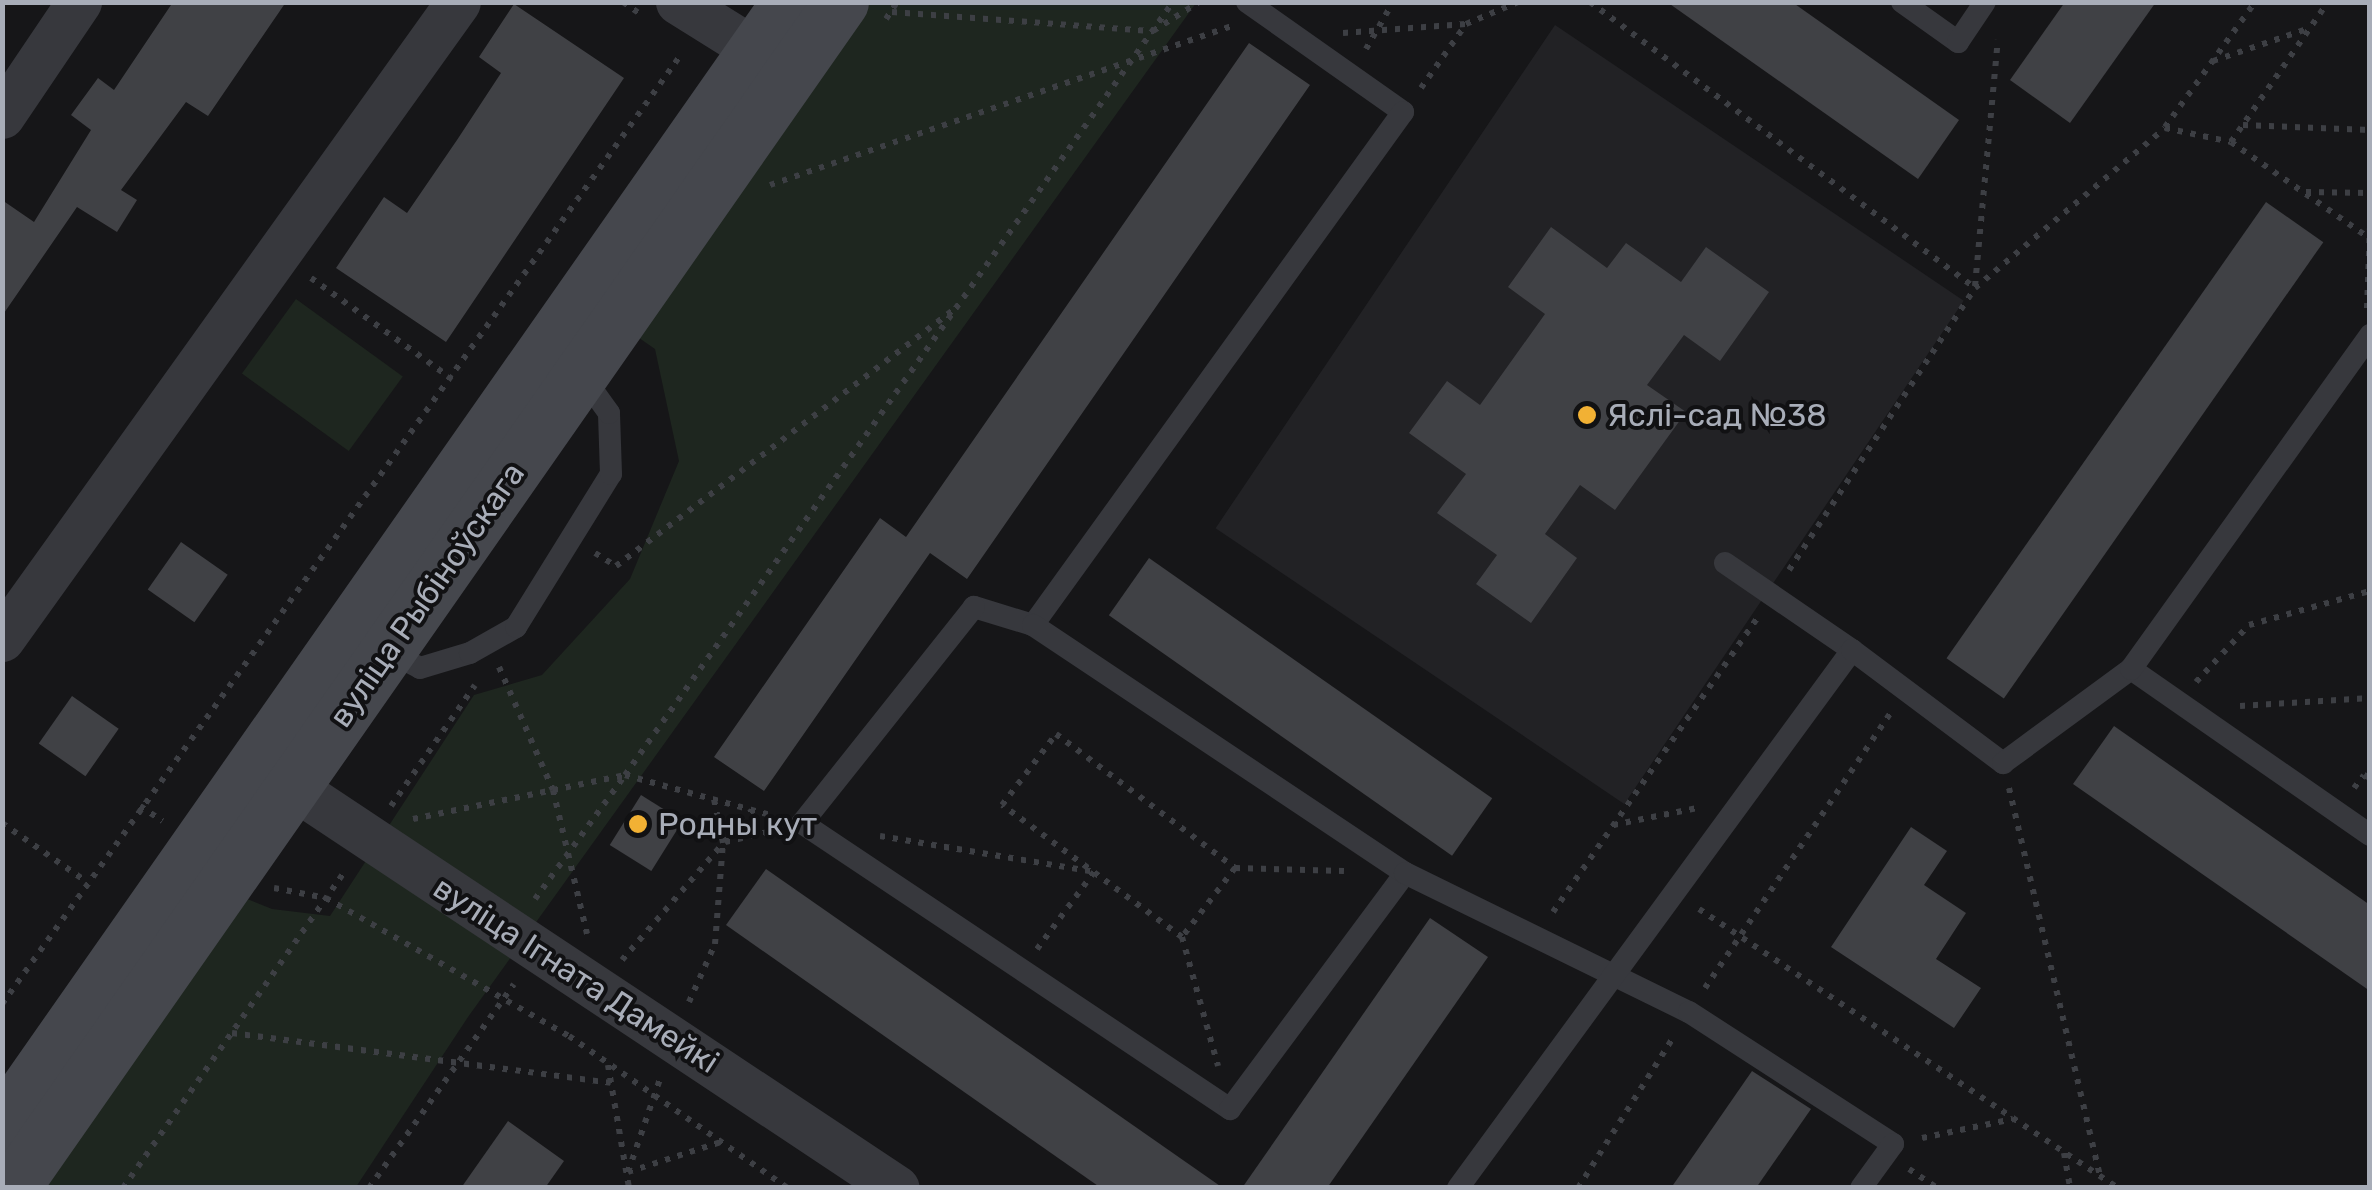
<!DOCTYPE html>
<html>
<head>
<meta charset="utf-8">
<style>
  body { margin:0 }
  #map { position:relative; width:2372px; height:1190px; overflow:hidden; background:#161618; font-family:Rubik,sans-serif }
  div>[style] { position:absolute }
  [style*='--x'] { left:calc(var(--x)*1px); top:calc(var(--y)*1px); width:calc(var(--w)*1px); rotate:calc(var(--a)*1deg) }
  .built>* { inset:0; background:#222225; transform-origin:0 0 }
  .green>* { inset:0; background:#1e261f; transform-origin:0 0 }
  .building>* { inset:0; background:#404145; transform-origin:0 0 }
  .path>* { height:6px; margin-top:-3px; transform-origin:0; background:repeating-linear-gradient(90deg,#3d3f44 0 5px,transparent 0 13px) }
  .lane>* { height:22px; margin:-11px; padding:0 11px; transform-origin:11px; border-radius:11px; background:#37383d }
  .street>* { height:45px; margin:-22.5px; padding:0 22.5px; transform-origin:22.5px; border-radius:22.5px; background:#37383d }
  .secondary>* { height:55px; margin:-27.5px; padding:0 27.5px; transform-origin:27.5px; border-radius:27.5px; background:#45474d }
  .dots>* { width:28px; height:28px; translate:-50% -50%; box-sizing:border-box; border:5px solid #111113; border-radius:50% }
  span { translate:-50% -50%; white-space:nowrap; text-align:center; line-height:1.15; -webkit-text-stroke:8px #111113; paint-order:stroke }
  .poi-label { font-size:32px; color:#a8adb8 }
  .left { translate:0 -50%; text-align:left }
  .street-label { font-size:32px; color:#a8adb8 }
  .frame { position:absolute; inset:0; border:5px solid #a8adb8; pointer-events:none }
</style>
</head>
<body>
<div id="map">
  <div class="built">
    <i style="left:1555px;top:25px;width:493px;height:607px;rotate:34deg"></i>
  </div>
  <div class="green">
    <i style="clip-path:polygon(844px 3px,1196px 3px,468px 1017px,356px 1187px,16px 1188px,222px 889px,272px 909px,330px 916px,474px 695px,542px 675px,630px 579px,679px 461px,655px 349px,619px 324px)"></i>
    <i style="left:296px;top:299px;width:132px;height:92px;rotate:36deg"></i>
  </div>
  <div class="building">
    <i style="clip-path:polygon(173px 2px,286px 2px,208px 116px,186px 102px,121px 190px,137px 200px,117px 232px,77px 207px,2px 316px,2px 200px,34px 222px,91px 130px,71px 115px,98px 78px,114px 90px)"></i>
    <i style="clip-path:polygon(1667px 2px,1792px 2px,1959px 120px,1918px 179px)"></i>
    <i style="clip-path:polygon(2065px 2px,2156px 2px,2070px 123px,2010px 80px)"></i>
    <i style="clip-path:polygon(514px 4px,624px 78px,446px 342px,336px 268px,384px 197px,407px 213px,457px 140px,501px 73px,479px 57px)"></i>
    <i style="clip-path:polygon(1249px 43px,1310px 85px,967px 579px,930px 553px,764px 791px,714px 757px,880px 518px,906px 537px)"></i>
    <i style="left:2266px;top:202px;width:70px;height:557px;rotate:35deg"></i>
    <i style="clip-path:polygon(1551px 227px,1607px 268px,1626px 243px,1681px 282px,1706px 247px,1769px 292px,1720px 361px,1684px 335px,1647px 385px,1686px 412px,1615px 510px,1580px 485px,1545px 534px,1577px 558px,1531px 623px,1476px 584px,1497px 555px,1437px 513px,1466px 474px,1409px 433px,1447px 381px,1480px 405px,1545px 314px,1508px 287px)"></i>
    <i style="left:181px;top:542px;width:57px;height:58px;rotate:35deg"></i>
    <i style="left:1149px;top:558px;width:419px;height:70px;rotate:35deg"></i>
    <i style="left:72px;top:696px;width:57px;height:58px;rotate:35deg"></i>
    <i style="clip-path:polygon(2114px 726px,2370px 905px,2370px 991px,2073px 784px)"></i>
    <i style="left:641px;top:795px;width:49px;height:59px;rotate:32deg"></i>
    <i style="clip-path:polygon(1911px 827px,1947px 851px,1924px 885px,1966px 913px,1936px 959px,1981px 988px,1954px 1028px,1831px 947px)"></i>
    <i style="clip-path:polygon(766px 869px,1223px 1188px,1101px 1188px,726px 925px)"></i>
    <i style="clip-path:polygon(1430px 918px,1488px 957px,1327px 1188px,1242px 1188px)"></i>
    <i style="clip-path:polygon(1752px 1071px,1811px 1109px,1756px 1188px,1671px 1188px)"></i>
    <i style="clip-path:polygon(508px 1121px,564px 1161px,545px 1188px,461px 1188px)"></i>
  </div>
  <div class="path">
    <i style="--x:623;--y:2;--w:19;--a:35"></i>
    <i style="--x:1590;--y:2;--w:480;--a:36.6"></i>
    <i style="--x:892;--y:12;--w:262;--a:4.2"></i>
    <i style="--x:1153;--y:31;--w:54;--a:-32.2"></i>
    <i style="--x:886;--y:19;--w:20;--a:-57"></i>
    <i style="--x:1343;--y:33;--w:123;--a:-4.2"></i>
    <i style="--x:1366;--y:49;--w:54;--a:-60.1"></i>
    <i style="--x:2213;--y:61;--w:102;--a:-18.8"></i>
    <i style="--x:1421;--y:88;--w:78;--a:-54.9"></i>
    <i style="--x:1466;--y:24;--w:56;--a:-22.9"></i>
    <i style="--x:2243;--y:125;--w:127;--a:2.3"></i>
    <i style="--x:2165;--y:127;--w:154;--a:-54.2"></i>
    <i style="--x:2231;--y:142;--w:163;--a:34.8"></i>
    <i style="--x:770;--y:185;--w:488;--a:-19"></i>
    <i style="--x:2306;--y:192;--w:64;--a:0.9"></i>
    <i style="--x:311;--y:278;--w:173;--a:35.6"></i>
    <i style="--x:1975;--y:286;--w:247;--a:-84.7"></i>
    <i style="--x:2367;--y:308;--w:80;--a:-87.9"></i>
    <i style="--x:595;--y:553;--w:25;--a:32"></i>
    <i style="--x:616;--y:566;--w:423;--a:-37.2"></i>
    <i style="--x:1789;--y:570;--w:338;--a:-56.6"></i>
    <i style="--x:1975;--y:288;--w:248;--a:-40.1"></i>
    <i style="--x:2165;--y:128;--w:67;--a:12"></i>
    <i style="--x:2231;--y:142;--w:170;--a:-55.3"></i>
    <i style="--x:499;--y:667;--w:134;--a:66.3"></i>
    <i style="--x:553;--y:790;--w:148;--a:76.7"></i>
    <i style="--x:2196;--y:682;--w:78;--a:-47.1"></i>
    <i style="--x:2249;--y:625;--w:126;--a:-15.7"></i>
    <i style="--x:2240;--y:706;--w:130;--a:-3.5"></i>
    <i style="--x:2009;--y:788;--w:398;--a:76.8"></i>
    <i style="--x:2354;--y:788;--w:16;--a:-52"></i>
    <i style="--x:2364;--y:775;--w:7;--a:27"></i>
    <i style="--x:140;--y:806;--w:27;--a:34"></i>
    <i style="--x:391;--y:806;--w:147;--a:-55.2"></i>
    <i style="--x:413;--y:819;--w:217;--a:-11.7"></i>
    <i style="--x:625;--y:775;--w:948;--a:-54.67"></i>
    <i style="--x:2;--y:823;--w:103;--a:34.8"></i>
    <i style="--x:1613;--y:825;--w:86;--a:-11.4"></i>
    <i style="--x:880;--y:836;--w:217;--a:9.5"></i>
    <i style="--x:1094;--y:872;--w:96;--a:126.5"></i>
    <i style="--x:725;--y:842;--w:52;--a:-13.2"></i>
    <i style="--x:1235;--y:868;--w:87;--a:127.5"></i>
    <i style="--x:1182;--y:937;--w:223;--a:-143.7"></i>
    <i style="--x:1002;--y:805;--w:89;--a:-52.7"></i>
    <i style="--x:1056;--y:734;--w:224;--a:36.8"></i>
    <i style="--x:1235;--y:868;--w:109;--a:1.6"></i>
    <i style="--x:274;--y:888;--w:53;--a:10.9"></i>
    <i style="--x:326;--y:898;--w:279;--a:29.6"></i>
    <i style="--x:569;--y:1036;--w:267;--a:34.8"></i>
    <i style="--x:535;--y:899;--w:153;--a:-54"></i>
    <i style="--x:625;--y:775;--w:155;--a:15.4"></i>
    <i style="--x:1699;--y:909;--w:503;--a:33.66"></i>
    <i style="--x:1553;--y:912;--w:358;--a:-55.2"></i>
    <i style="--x:1182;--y:937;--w:134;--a:74.4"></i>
    <i style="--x:622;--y:960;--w:198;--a:-49.1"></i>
    <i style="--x:1705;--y:988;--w:333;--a:-56"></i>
    <i style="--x:689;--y:1002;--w:64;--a:-65.9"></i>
    <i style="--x:715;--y:944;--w:101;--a:-85.5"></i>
    <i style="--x:723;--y:843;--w:45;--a:-101.6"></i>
    <i style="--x:2;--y:1004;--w:1169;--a:-54.43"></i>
    <i style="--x:232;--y:1033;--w:382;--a:7.5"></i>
    <i style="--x:608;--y:1065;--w:125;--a:80.3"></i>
    <i style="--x:1922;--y:1138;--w:93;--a:-11.8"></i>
    <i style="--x:2064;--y:1153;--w:36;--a:80"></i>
    <i style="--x:1909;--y:1169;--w:34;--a:34"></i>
    <i style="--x:628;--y:1172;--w:98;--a:-71"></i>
    <i style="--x:628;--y:1172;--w:98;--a:-17.9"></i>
    <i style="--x:123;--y:1188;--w:389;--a:-55"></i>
    <i style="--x:369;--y:1188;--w:250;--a:-54.6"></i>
    <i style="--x:1578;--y:1188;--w:180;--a:-57.7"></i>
  </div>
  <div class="lane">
    <i style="--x:1247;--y:2;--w:191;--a:35.2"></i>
    <i style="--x:1403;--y:112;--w:633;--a:125.8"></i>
    <i style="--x:1033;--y:625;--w:62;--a:-163"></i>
    <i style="--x:974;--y:607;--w:276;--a:128.5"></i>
    <i style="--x:802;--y:823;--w:515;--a:33.75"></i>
    <i style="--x:1230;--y:1109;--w:294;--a:-53.4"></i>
    <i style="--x:1902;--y:2;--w:69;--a:35.5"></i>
    <i style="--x:1958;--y:42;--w:48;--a:-56"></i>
    <i style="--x:1725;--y:563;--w:154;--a:34.4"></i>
    <i style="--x:1033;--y:625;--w:447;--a:33.7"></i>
    <i style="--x:1405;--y:873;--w:316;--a:26.1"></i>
    <i style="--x:1689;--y:1012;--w:243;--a:32.9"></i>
    <i style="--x:1893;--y:1144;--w:54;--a:126"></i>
    <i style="--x:387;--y:651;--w:37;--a:27"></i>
    <i style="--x:420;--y:668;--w:52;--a:-16.7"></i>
    <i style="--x:470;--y:653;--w:53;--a:-29.5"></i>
    <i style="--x:516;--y:627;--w:180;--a:-58.2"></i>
    <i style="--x:611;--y:474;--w:61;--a:-91.9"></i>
    <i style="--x:609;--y:413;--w:48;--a:-125.7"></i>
    <i style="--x:2131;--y:669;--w:291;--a:34.8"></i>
    <i style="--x:1458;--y:1188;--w:667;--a:-53.78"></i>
    <i style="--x:1852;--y:650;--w:189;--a:36.8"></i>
    <i style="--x:2003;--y:763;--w:159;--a:-36.3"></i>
    <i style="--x:2131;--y:669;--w:411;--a:-54.4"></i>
  </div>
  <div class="street">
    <i style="--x:678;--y:2;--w:91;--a:31.9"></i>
    <i style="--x:2;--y:116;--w:138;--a:-56"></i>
    <i style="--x:2;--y:639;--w:783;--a:-54.4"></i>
    <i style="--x:266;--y:769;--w:757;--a:33.59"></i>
  </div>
  <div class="secondary">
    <i style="--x:2;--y:1125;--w:1371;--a:-54.98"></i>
    <i style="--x:12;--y:1188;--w:1447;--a:-55.05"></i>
  </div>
  <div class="dots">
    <i style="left:1587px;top:415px;background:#f2b134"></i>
    <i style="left:638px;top:824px;background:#f2b134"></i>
  </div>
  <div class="poi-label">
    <span class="left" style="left:1607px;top:415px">Яслі-сад №38</span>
    <span class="left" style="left:658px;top:824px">Родны кут</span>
  </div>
  <div class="street-label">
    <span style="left:427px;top:595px;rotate:-55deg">вуліца Рыбіноўскага</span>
    <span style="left:576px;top:975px;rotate:33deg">вуліца Ігната Дамейкі</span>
  </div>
  <div class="frame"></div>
</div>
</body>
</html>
